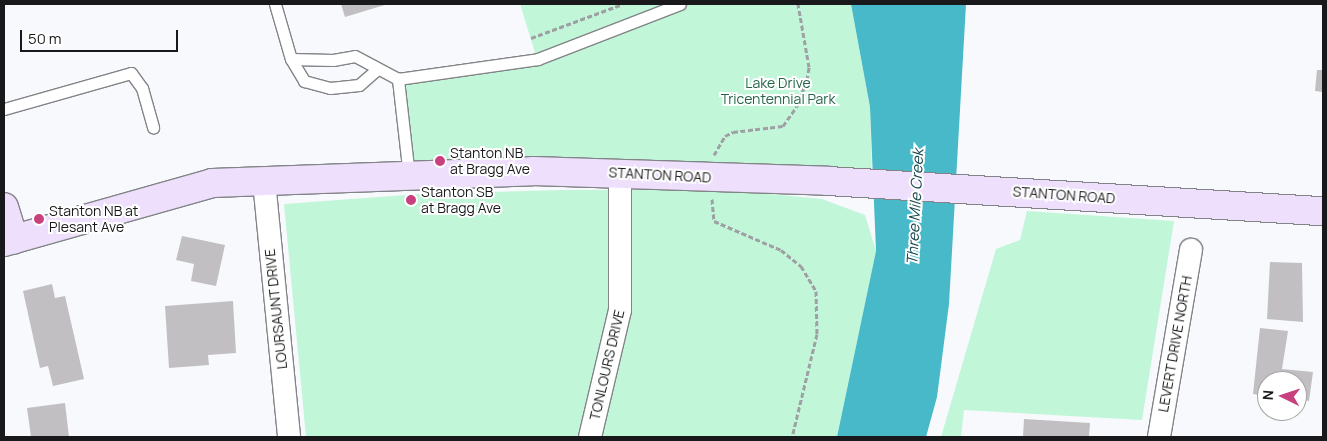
<!DOCTYPE html>
<html>
<head>
<meta charset="utf-8">
<style>
  body { margin:0 }
  #map { position:relative; width:1327px; height:441px; overflow:hidden; background:#f7f9fd; font-family:Manrope,sans-serif }
  div>[style] { position:absolute }
  [style*='--x'] { left:calc(var(--x)*1px); top:calc(var(--y)*1px); width:calc(var(--w)*1px); rotate:calc(var(--a)*1deg) }
  .green>* { inset:0; background:#c1f6d9 }
  .water>* { inset:0; background:#47b9c8 }
  .building>* { inset:0; background:#c2bfc2 }
  .path>* { height:3px; margin-top:-1.5px; transform-origin:0; background:repeating-linear-gradient(90deg,#9fa0a3 0 5px,transparent 0 7.5px) }
  .roads { filter:drop-shadow(1px 0 #828487) drop-shadow(-1px 0 #828487) drop-shadow(0 1px #828487) drop-shadow(0 -1px #828487) }
  .lane>* { height:11px; margin:-5.5px; padding:0 5.5px; transform-origin:5.5px; border-radius:5.5px; background:#fff }
  .street>* { height:22px; margin:-11px; padding:0 11px; transform-origin:11px; border-radius:11px; background:#fff }
  .secondary>* { height:28px; margin:-14px; padding:0 14px; transform-origin:14px; border-radius:14px; background:#eee0fd }
  .dots>* { width:14px; height:14px; translate:-50% -50%; box-sizing:border-box; border:2px solid #fff; border-radius:50% }
  span { translate:-50% -50%; white-space:nowrap; text-align:center; line-height:1.15; -webkit-text-stroke:4px #fff; paint-order:stroke }
  .park-label { font-size:14px; color:#266549 }
  .poi-label { font-size:14px; color:#19191b }
  .left { translate:0 -50%; text-align:left }
  .street-label { font-size:14px; color:#19191b }
  .water-label { font-size:15px; color:#17494f; font-style:italic }
  .frame { position:absolute; inset:0; border:5px solid #19191b; pointer-events:none }
  .north { position:absolute; left:1257px; top:371px; width:50px; height:50px; box-sizing:border-box; background:#fff; border:1px solid #a3a3a4; border-radius:50%; rotate:274deg; font-size:14px; font-weight:700; line-height:20px; text-align:center; color:#19191b }
  .north::after { content:''; display:block; margin:auto; width:18px; height:22px; background:#c8407d; clip-path:polygon(50% 0,100% 100%,50% 72%,0 100%) }
  .scale { position:absolute; left:20px; top:30px; width:158px; height:22px; box-sizing:border-box; border:2px solid #19191b; border-top:0; padding-left:6px; font-size:15px; line-height:18px; white-space:nowrap; color:#19191b; -webkit-text-stroke:4px #fff; paint-order:stroke }
</style>
</head>
<body>
<div id="map">
  <div class="green">
    <i style="clip-path:polygon(520px 4px,851px 4px,870px 107px,872px 183px,409px 176px,398px 79px,537px 59px)"></i>
    <i style="clip-path:polygon(561px 190px,728px 190px,822px 199px,865px 215px,876px 251px,837px 437px,306px 437px,284px 204px,419px 194px)"></i>
    <i style="clip-path:polygon(1027px 211px,1174px 221px,1142px 420px,964px 410px,961px 437px,941px 437px,996px 249px,1020px 240px)"></i>
  </div>
  <div class="water">
    <i style="clip-path:polygon(851px 4px,966px 4px,949px 304px,937px 397px,926px 437px,837px 437px,876px 251px,870px 107px)"></i>
  </div>
  <div class="building">
    <i style="clip-path:polygon(341px 4px,388px 4px,345px 17px)"></i>
    <i style="clip-path:polygon(1317px 70px,1323px 70px,1323px 92px,1315px 91px)"></i>
    <i style="clip-path:polygon(182px 236px,225px 245px,216px 286px,191px 281px,194px 264px,176px 260px)"></i>
    <i style="clip-path:polygon(1270px 262px,1302px 263px,1303px 322px,1267px 319px)"></i>
    <i style="clip-path:polygon(52px 284px,55px 298px,65px 296px,84px 379px,53px 386px,48px 366px,40px 368px,23px 291px)"></i>
    <i style="clip-path:polygon(233px 301px,236px 353px,208px 355px,209px 365px,169px 368px,165px 306px)"></i>
    <i style="clip-path:polygon(1260px 328px,1288px 331px,1282px 369px,1313px 372px,1309px 401px,1297px 399px,1297px 381px,1267px 381px,1267px 396px,1253px 394px)"></i>
    <i style="clip-path:polygon(65px 403px,69px 437px,31px 437px,27px 408px)"></i>
    <i style="clip-path:polygon(1024px 419px,1090px 423px,1089px 437px,1023px 437px)"></i>
  </div>
  <div class="path">
    <i style="--x:531;--y:38;--w:98;--a:-20.3"></i>
    <i style="--x:714;--y:155;--w:22;--a:-60"></i>
    <i style="--x:725;--y:136;--w:9;--a:-27"></i>
    <i style="--x:733;--y:132;--w:50;--a:-6.8"></i>
    <i style="--x:783;--y:126;--w:24;--a:-55"></i>
    <i style="--x:797;--y:106;--w:28;--a:-69"></i>
    <i style="--x:807;--y:80;--w:13;--a:-81"></i>
    <i style="--x:809;--y:67;--w:64;--a:-99.9"></i>
    <i style="--x:712;--y:199;--w:22;--a:85"></i>
    <i style="--x:714;--y:221;--w:73;--a:23.4"></i>
    <i style="--x:781;--y:250;--w:26;--a:39"></i>
    <i style="--x:801;--y:266;--w:29;--a:59"></i>
    <i style="--x:816;--y:291;--w:43;--a:88.7"></i>
    <i style="--x:817;--y:334;--w:106;--a:103.6"></i>
  </div>
  <div class="roads">
    <div class="lane">
      <i style="--x:275;--y:4;--w:57;--a:73.8"></i>
      <i style="--x:291;--y:59;--w:26;--a:59"></i>
      <i style="--x:304;--y:81;--w:27;--a:15"></i>
      <i style="--x:330;--y:88;--w:29;--a:-6"></i>
      <i style="--x:359;--y:85;--w:23;--a:-41"></i>
      <i style="--x:291;--y:59;--w:42;--a:1.4"></i>
      <i style="--x:333;--y:60;--w:22;--a:-10"></i>
      <i style="--x:355;--y:56;--w:49;--a:28.1"></i>
      <i style="--x:4;--y:109;--w:132;--a:-15.8"></i>
      <i style="--x:131;--y:73;--w:19;--a:54"></i>
      <i style="--x:142;--y:88;--w:41;--a:74.2"></i>
      <i style="--x:409;--y:176;--w:98;--a:-96.5"></i>
      <i style="--x:398;--y:79;--w:141;--a:-8.1"></i>
      <i style="--x:538;--y:59;--w:152;--a:-21.2"></i>
    </div>
    <div class="street">
      <i style="--x:264;--y:181;--w:257;--a:84.4"></i>
      <i style="--x:590;--y:437;--w:130;--a:-76.7"></i>
      <i style="--x:620;--y:310;--w:138;--a:-90"></i>
      <i style="--x:1159;--y:437;--w:190;--a:-80.3"></i>
    </div>
    <div class="secondary">
      <i style="--x:4;--y:207;--w:34;--a:73"></i>
      <i style="--x:4;--y:242;--w:216;--a:-15.8"></i>
      <i style="--x:212;--y:183;--w:321;--a:-2.1"></i>
      <i style="--x:533;--y:171;--w:295;--a:1.9"></i>
      <i style="--x:828;--y:181;--w:496;--a:3.5"></i>
    </div>
  </div>
  <div class="dots">
    <i style="left:440px;top:161px;background:#c8407d"></i>
    <i style="left:411px;top:200px;background:#c8407d"></i>
    <i style="left:39px;top:219px;background:#c8407d"></i>
  </div>
  <div class="park-label">
    <span style="left:778px;top:91px">Lake Drive<br>Tricentennial Park</span>
  </div>
  <div class="poi-label">
    <span class="left" style="left:450px;top:161px">Stanton NB<br>at Bragg Ave</span>
    <span class="left" style="left:421px;top:200px">Stanton SB<br>at Bragg Ave</span>
    <span class="left" style="left:49px;top:219px">Stanton NB at<br>Plesant Ave</span>
  </div>
  <div class="street-label">
    <span style="left:660px;top:175px;rotate:3deg">STANTON ROAD</span>
    <span style="left:1064px;top:195px;rotate:4deg">STANTON ROAD</span>
    <span style="left:276px;top:309px;rotate:-96deg">LOURSAUNT DRIVE</span>
    <span style="left:1175px;top:344px;rotate:-80deg">LEVERT DRIVE NORTH</span>
    <span style="left:607px;top:365px;rotate:-77deg">TONLOURS DRIVE</span>
  </div>
  <div class="water-label">
    <span style="left:915px;top:207px;rotate:-87deg">Three Mile Creek</span>
  </div>
  <div class="frame"></div>
  <div class="north">N</div>
  <div class="scale">50 m</div>
</div>
</body>
</html>
